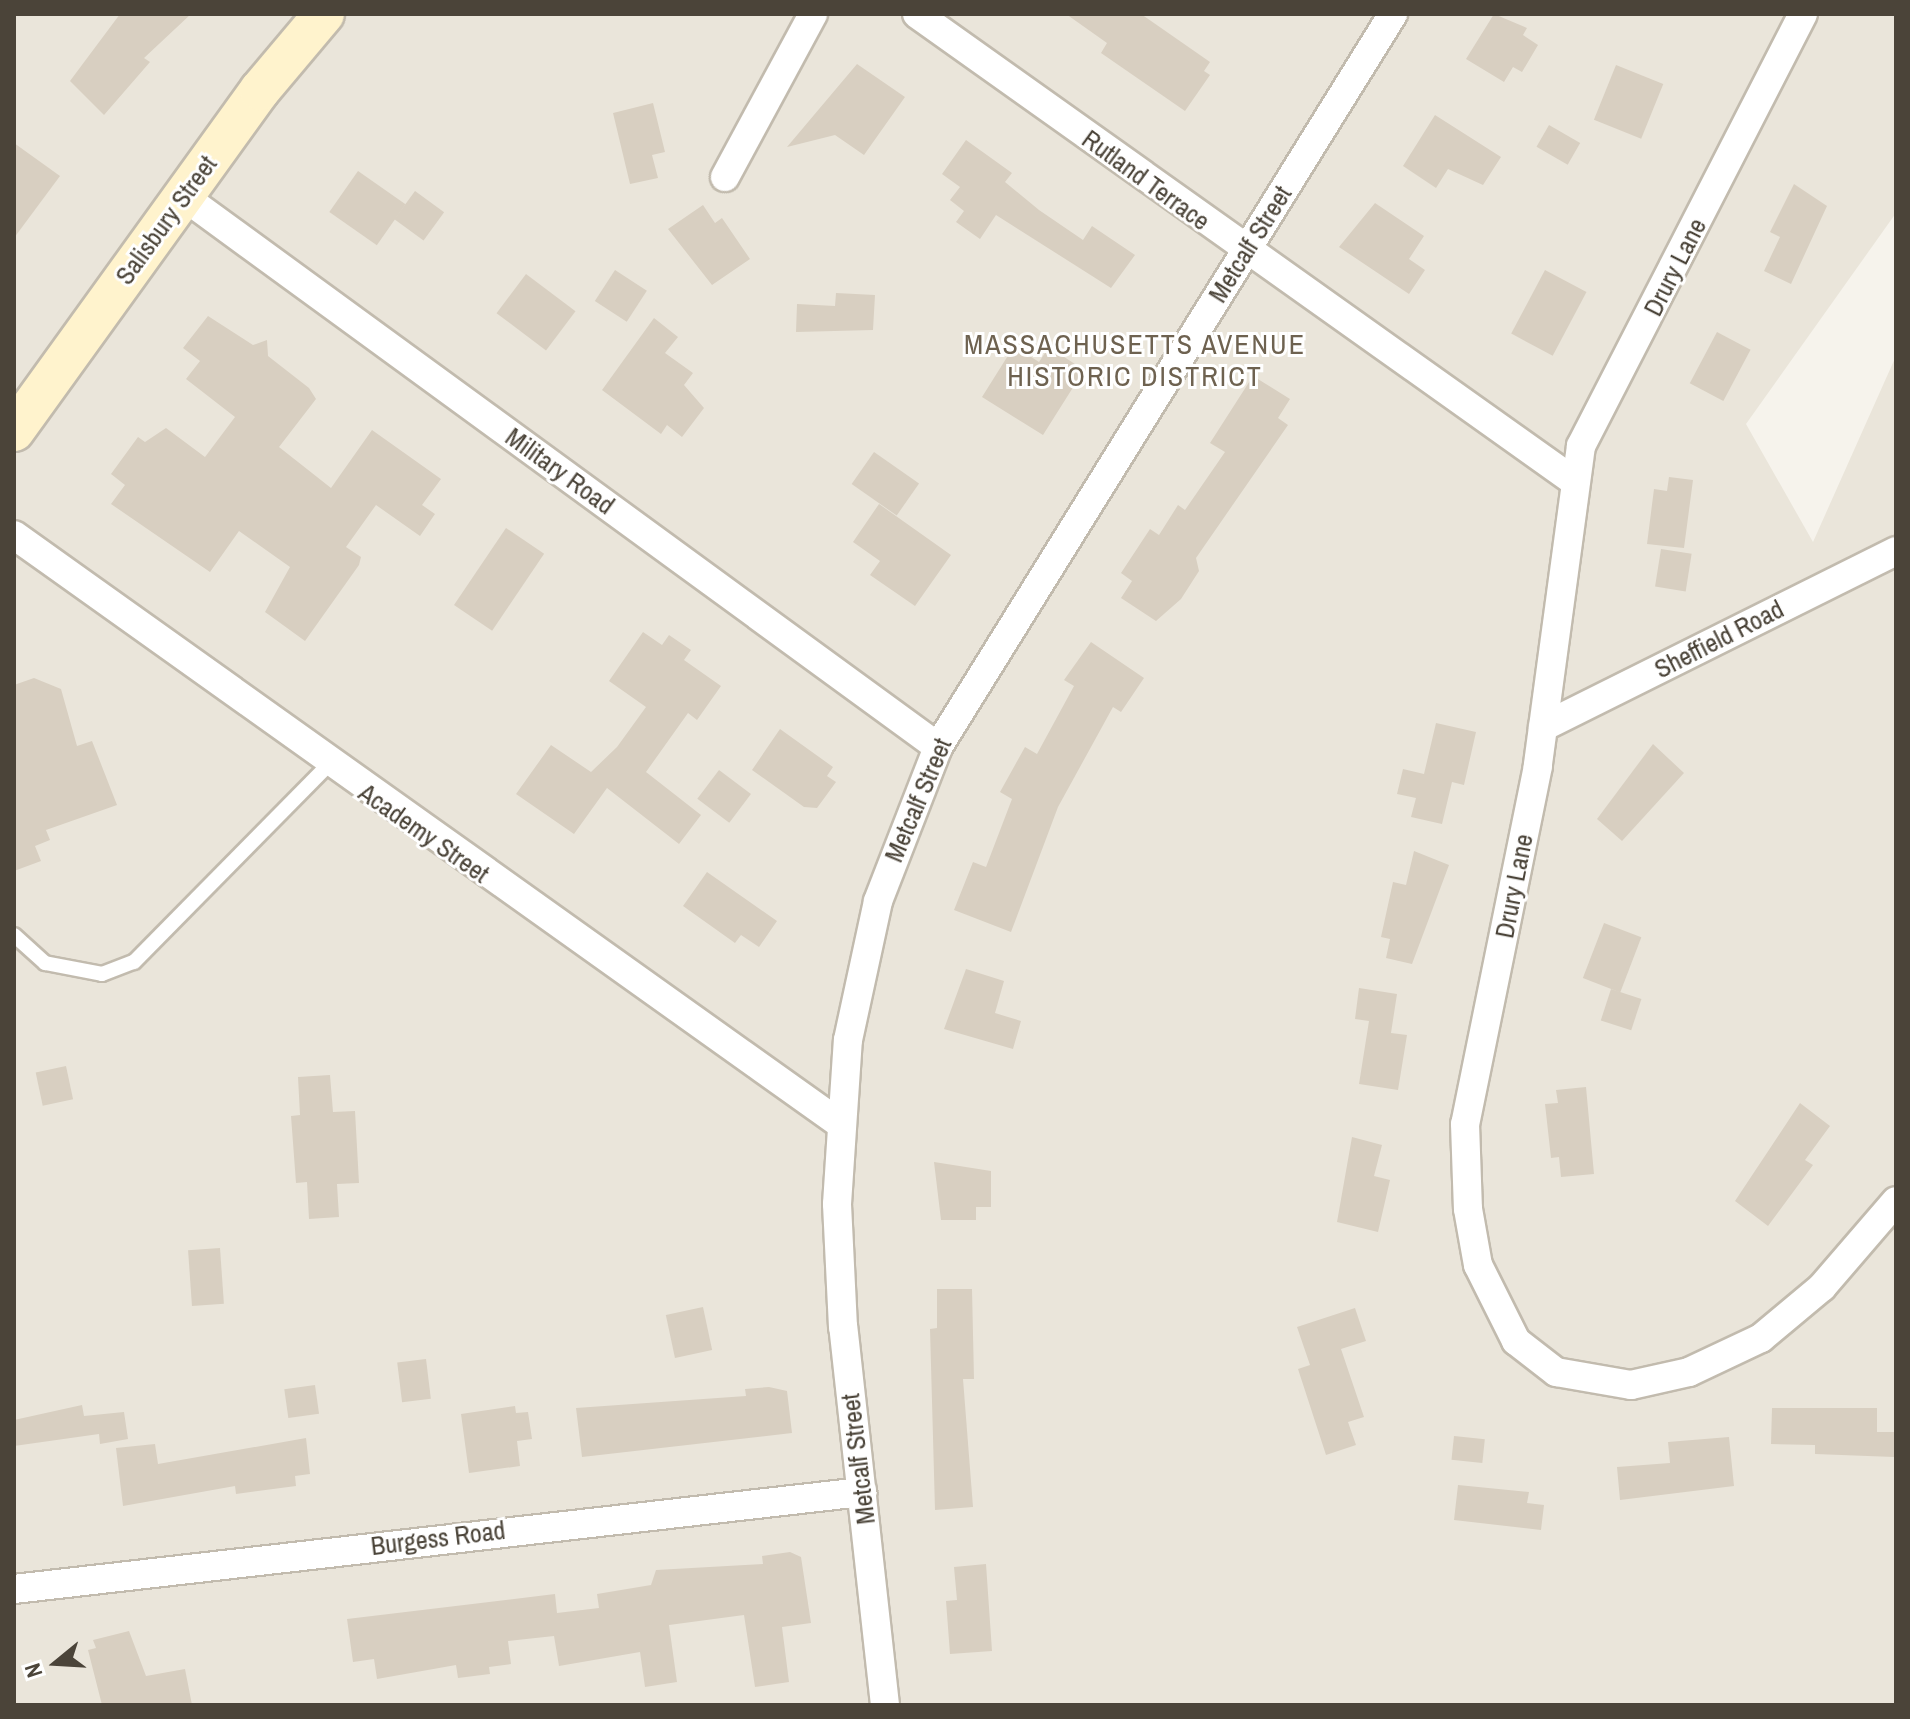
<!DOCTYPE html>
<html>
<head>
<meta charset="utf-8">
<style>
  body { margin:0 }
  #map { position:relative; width:1910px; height:1719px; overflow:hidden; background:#f6f3ec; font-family:"Archivo Narrow",sans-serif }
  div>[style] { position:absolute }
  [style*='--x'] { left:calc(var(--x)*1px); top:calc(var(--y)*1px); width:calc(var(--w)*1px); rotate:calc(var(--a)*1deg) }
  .residential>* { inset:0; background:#eae5da }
  .building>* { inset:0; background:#d8cfc1; transform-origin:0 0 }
  .roads { filter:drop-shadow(2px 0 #c2bbae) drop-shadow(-2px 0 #c2bbae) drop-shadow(0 2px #c2bbae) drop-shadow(0 -2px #c2bbae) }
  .service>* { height:14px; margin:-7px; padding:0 7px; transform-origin:7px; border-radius:7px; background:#fff }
  .minor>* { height:28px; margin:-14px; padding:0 14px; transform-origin:14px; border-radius:14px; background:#fff }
  .secondary>* { height:40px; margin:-20px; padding:0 20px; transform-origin:20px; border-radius:20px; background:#fff3cd }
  span { translate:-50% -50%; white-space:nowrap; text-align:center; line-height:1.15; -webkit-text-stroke:6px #fff; paint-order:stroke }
  .street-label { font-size:26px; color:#4b4439 }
  .neighbourhood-label { font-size:28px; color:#6e6250; letter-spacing:2px }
  .frame { position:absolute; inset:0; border:16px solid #4b4439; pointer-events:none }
  .north { position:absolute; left:16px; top:1623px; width:80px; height:80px; -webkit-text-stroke:6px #fff; paint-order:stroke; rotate:252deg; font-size:22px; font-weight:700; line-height:32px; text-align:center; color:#4b4439 }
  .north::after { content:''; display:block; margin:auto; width:28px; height:36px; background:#4b4439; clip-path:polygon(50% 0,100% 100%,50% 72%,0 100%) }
</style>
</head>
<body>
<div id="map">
  <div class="residential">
    <i style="clip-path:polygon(14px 14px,1896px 14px,1896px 213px,1746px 424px,1813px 542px,1896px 356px,1896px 1705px,14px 1705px)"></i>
  </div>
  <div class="building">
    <i style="clip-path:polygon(120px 14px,191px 14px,144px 58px,150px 62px,104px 115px,70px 81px)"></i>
    <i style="clip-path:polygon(1066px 14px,1141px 14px,1210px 62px,1204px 71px,1210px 75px,1185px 111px,1101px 53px,1107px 43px)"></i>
    <i style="clip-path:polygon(1494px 14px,1527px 28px,1523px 35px,1538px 45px,1522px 72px,1513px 67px,1504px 82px,1466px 59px)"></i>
    <i style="clip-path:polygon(857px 64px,905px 97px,864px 155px,835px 135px,787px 147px)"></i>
    <i style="left:1616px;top:65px;width:51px;height:59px;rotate:22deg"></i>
    <i style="clip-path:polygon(653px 103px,665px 152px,652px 155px,658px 178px,630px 184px,613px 113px)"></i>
    <i style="clip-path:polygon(1435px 115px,1501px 157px,1483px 185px,1448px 169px,1436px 188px,1403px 166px)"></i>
    <i style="left:1549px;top:125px;width:36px;height:25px;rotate:30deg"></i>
    <i style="clip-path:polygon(966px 140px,1012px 173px,1005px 182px,1039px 210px,1083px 240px,1092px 226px,1135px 255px,1111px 288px,996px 215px,980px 239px,956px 222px,964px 211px,950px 200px,960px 187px,942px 174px)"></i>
    <i style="clip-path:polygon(14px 143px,60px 176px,14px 238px)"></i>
    <i style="left:358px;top:171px;width:58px;height:50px;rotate:35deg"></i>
    <i style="clip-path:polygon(1794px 184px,1827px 206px,1791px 284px,1764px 271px,1780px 237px,1770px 232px)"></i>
    <i style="left:415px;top:191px;width:36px;height:35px;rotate:36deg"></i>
    <i style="clip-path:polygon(1375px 203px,1424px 236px,1409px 259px,1425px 270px,1409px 294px,1339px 247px)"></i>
    <i style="clip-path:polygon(703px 205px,715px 223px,722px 218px,750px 259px,712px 285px,668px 229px)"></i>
    <i style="left:615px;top:270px;width:38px;height:37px;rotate:33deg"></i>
    <i style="left:1545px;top:270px;width:47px;height:72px;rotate:28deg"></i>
    <i style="left:526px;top:274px;width:62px;height:49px;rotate:37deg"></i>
    <i style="clip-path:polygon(836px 293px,875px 295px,873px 330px,796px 332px,797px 304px,835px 306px)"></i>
    <i style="clip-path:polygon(208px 316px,253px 345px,267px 340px,268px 356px,309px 388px,316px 399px,279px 447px,331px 488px,372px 430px,441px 479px,422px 505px,435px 514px,420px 536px,376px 505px,346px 547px,361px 557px,359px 565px,305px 641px,265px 612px,290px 567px,239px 531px,210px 572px,111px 504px,125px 485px,111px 474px,138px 437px,145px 442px,166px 428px,205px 457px,235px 417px,186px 379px,200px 361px,183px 348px)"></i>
    <i style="clip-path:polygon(654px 318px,678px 337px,665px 353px,693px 373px,684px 385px,704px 408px,682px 437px,667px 425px,661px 434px,602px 390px)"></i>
    <i style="left:1717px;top:332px;width:38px;height:58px;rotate:28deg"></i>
    <i style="clip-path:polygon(1014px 346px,1039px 362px,1049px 347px,1084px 370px,1043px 435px,982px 397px)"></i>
    <i style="clip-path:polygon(1253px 376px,1290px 399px,1278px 418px,1288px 425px,1196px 558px,1199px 571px,1181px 599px,1156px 621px,1121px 598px,1132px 581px,1121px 573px,1150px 529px,1159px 535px,1178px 505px,1185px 510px,1225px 452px,1210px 443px)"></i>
    <i style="left:874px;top:452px;width:55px;height:39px;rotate:35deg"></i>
    <i style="clip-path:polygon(1669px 477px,1693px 480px,1684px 548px,1647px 544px,1654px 489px,1667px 491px)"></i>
    <i style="clip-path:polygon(879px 504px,951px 555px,915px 606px,870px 575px,880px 561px,853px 542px)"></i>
    <i style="left:506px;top:528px;width:46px;height:93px;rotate:34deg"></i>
    <i style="left:1661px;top:549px;width:31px;height:38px;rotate:9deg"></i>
    <i style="clip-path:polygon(643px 632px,662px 645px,669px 635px,691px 650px,684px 660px,721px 686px,697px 720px,688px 713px,646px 772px,701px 815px,679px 844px,607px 788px,574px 834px,516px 794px,551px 745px,591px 772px,617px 747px,646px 707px,609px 681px)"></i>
    <i style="clip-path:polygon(1091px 642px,1144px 678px,1121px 712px,1113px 707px,1058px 807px,1011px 932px,954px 910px,973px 862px,986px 867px,1012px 799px,1000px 792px,1025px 747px,1037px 754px,1074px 686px,1064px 680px)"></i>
    <i style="clip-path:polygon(34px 678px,61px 689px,77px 746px,92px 741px,117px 805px,46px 830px,50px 840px,35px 846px,41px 861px,14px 871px,14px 685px)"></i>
    <i style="clip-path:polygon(1436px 723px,1476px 732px,1464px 785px,1452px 782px,1442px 824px,1411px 817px,1416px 798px,1397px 794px,1403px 769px,1424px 774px)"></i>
    <i style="clip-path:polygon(780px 729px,833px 767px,827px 776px,836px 782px,817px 808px,804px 807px,752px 770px)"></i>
    <i style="clip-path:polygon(1653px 744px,1684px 773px,1622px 841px,1597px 819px)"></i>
    <i style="left:719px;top:770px;width:40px;height:36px;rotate:37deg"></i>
    <i style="clip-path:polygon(1414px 851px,1449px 865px,1412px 964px,1386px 958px,1390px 939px,1381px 937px,1393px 882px,1406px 885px)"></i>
    <i style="clip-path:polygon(707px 872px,777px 921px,759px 947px,741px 935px,735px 943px,683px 906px)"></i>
    <i style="left:1604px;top:923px;width:40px;height:59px;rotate:21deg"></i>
    <i style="clip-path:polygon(966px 969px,1004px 981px,995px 1013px,1021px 1021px,1013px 1049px,944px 1029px)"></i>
    <i style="clip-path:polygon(1359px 988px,1397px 994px,1391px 1033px,1407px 1035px,1398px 1090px,1359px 1084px,1369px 1021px,1355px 1019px)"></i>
    <i style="left:1611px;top:989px;width:32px;height:33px;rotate:18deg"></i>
    <i style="left:66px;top:1066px;width:34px;height:31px;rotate:78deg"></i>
    <i style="clip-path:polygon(330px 1075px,333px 1112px,355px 1111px,359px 1183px,337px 1184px,339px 1217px,309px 1219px,307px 1182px,296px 1183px,291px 1116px,300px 1115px,298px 1077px)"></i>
    <i style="clip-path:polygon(1586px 1087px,1594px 1174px,1561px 1177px,1559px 1157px,1551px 1158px,1545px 1104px,1558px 1103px,1556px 1090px)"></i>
    <i style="clip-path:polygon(1800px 1103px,1830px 1126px,1805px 1160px,1813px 1165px,1768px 1226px,1735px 1201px)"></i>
    <i style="clip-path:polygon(1352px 1137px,1382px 1145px,1374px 1176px,1390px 1180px,1378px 1232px,1337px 1222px)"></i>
    <i style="clip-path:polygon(934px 1162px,991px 1171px,991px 1207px,976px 1207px,976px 1220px,941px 1220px)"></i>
    <i style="left:220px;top:1248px;width:56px;height:32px;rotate:86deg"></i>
    <i style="clip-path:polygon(937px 1289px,972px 1289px,974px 1379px,963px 1379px,973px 1507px,935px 1510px,930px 1329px,937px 1328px)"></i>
    <i style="left:703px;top:1307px;width:44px;height:38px;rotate:78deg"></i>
    <i style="clip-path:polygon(1355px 1308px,1366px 1341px,1341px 1349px,1364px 1417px,1348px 1422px,1356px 1445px,1326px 1455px,1298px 1369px,1310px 1365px,1297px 1327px)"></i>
    <i style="left:426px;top:1359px;width:40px;height:29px;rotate:83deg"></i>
    <i style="left:315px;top:1385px;width:29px;height:31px;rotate:82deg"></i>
    <i style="clip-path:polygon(769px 1387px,787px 1391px,792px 1433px,582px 1457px,576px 1408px,746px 1396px,745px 1389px)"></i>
    <i style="clip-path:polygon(82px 1405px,84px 1416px,124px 1412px,128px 1439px,100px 1444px,99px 1434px,14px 1446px,14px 1420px)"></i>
    <i style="clip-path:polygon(515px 1406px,516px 1413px,528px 1412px,532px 1439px,517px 1441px,520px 1466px,469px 1473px,461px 1414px)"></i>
    <i style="clip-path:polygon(1772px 1408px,1877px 1408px,1877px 1432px,1895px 1432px,1894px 1457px,1815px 1454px,1815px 1445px,1771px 1444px)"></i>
    <i style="left:1454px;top:1436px;width:31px;height:24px;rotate:6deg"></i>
    <i style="clip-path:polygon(1729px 1437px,1734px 1486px,1620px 1500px,1617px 1467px,1670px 1463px,1668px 1442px)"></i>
    <i style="clip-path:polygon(306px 1438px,310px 1474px,295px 1476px,296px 1486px,236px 1494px,235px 1486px,123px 1506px,116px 1448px,155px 1444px,158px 1464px)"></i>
    <i style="clip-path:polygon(1458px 1485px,1529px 1492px,1527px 1503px,1544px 1505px,1541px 1530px,1454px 1520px)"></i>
    <i style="clip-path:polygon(790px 1552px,801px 1557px,811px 1623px,782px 1627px,789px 1682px,755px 1687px,744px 1615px,669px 1625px,677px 1682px,645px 1687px,640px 1652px,559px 1666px,554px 1636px,508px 1641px,511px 1664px,489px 1667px,490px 1674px,458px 1678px,456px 1665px,377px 1679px,374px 1659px,353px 1662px,347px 1619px,555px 1594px,557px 1613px,599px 1608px,597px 1594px,651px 1585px,656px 1570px,763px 1564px,762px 1556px)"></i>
    <i style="clip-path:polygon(986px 1564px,992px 1651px,950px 1654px,946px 1601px,957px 1600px,954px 1567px)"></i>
    <i style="clip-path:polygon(129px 1631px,146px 1676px,185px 1669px,192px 1705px,102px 1705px,88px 1650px,96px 1648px,93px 1640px)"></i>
  </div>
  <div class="roads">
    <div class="service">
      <i style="--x:14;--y:935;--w:42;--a:42.1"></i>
      <i style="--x:45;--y:963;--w:58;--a:10.9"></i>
      <i style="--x:102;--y:974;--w:34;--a:-21"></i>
      <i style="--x:134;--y:962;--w:276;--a:-45.4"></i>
    </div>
    <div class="minor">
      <i style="--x:917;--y:14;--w:806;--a:35.41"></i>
      <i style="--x:1803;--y:14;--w:486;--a:117.2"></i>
      <i style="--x:1581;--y:446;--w:323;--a:97.7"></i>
      <i style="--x:1538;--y:766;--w:365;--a:101.5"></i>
      <i style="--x:1465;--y:1124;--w:85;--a:88"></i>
      <i style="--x:1468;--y:1209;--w:57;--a:79.9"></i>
      <i style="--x:1478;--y:1265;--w:85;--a:63.4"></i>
      <i style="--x:1516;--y:1341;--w:51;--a:37.8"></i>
      <i style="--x:1556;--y:1372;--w:76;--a:9.8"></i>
      <i style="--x:1631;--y:1385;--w:59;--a:-12.6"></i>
      <i style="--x:1689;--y:1372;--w:80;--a:-25.3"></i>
      <i style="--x:1761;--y:1338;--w:80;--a:-39.9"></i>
      <i style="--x:1822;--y:1287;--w:113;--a:-49.3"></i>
      <i style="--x:725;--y:177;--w:185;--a:-61.6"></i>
      <i style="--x:183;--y:196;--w:935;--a:36.12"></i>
      <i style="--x:14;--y:535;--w:1013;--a:35.48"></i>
      <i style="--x:1543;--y:727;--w:394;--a:-26.5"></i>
      <i style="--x:14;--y:1589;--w:854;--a:-6.53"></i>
      <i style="--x:885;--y:1705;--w:380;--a:-96.3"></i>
      <i style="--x:843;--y:1327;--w:123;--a:-92.8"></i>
      <i style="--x:837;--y:1204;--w:164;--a:-86.2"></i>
      <i style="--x:848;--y:1040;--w:142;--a:-77.8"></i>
      <i style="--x:878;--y:901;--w:165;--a:-68.7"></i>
      <i style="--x:938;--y:747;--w:863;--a:-58.17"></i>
    </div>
    <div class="secondary">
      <i style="--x:14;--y:431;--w:420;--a:-54.2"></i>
      <i style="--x:260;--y:90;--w:99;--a:-49.9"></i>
    </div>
  </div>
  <div class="street-label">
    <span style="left:1146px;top:180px;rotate:36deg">Rutland Terrace</span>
    <span style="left:166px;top:220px;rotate:-54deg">Salisbury Street</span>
    <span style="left:1250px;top:244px;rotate:-58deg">Metcalf Street</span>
    <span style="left:1675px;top:267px;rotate:-63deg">Drury Lane</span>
    <span style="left:560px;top:471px;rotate:36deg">Military Road</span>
    <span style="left:1719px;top:639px;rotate:-27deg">Sheffield Road</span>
    <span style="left:918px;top:800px;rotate:-67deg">Metcalf Street</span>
    <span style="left:424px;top:833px;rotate:35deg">Academy Street</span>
    <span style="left:1514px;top:886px;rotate:-79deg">Drury Lane</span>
    <span style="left:858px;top:1459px;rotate:-97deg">Metcalf Street</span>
    <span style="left:438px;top:1538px;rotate:-7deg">Burgess Road</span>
  </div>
  <div class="neighbourhood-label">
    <span style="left:1135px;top:360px">MASSACHUSETTS AVENUE<br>HISTORIC DISTRICT</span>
  </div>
  <div class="frame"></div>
  <div class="north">N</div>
</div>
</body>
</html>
